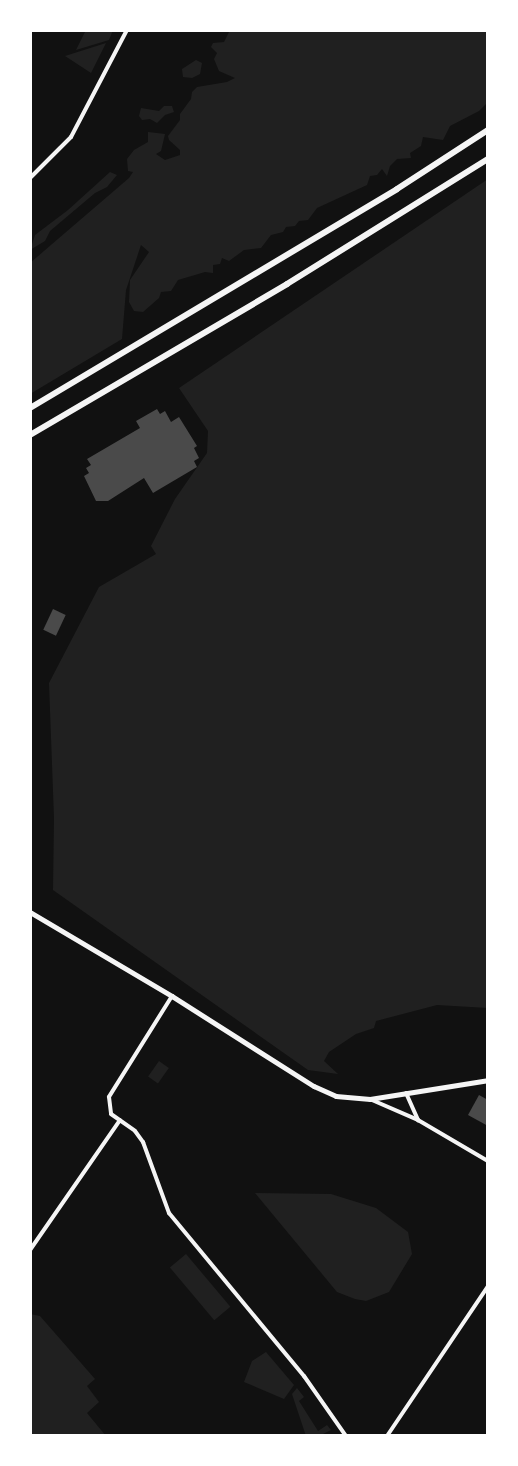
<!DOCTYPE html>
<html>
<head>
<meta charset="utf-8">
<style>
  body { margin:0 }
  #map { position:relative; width:518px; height:1466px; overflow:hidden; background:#111; font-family:Raleway,sans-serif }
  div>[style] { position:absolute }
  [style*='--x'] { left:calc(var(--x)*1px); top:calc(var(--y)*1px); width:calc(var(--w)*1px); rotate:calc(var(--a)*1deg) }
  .green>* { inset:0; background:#202020; transform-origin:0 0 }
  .building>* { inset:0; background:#4a4a4a; transform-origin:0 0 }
  .minor>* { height:4px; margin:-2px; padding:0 2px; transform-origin:2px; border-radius:2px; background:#f5f5f5 }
  .tertiary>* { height:4.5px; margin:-2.25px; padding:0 2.25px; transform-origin:2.25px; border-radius:2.25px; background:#f5f5f5 }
  .trunk>* { height:6px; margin:-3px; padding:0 3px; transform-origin:3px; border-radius:3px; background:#f5f5f5 }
  span { translate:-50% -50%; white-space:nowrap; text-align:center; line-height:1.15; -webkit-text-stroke:6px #fff; paint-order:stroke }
  .frame { position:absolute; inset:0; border:32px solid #fff; pointer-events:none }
</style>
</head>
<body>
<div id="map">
  <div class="green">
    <i style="clip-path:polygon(86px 30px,113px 30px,109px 40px,76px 50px)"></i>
    <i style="clip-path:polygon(230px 30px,488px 30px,488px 102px,479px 111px,450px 126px,443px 140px,423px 137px,421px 146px,410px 153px,411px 158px,397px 159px,390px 166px,387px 176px,382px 169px,377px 175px,370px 176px,367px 185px,317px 208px,308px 220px,299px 221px,295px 226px,286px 227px,283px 232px,271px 235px,261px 248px,244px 250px,229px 261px,222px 258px,220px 264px,213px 265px,213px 273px,205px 272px,178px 280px,171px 291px,161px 292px,159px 298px,143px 312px,134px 311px,129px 302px,130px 280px,149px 252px,141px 245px,126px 290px,122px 339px,30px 394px,30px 263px,129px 178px,133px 172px,128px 171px,127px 159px,134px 150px,148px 142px,148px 132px,165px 134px,161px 151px,156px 154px,165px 160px,180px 155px,180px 150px,169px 140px,168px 136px,180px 120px,180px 114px,191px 99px,192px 92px,197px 87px,227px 82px,235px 78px,219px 71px,214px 59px,217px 53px,211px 47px,213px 43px,224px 42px)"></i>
    <i style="clip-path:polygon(106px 43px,91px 73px,65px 56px)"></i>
    <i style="clip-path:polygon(196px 60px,202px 63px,200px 74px,192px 78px,183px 77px,182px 69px)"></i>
    <i style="clip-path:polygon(164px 106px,172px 106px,174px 112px,165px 115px,157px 123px,150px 119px,142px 120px,139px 116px,141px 108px,159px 111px)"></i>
    <i style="clip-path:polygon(110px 172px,117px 175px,107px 187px,95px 193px,50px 231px,45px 241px,30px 250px,35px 235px,68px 210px)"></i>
    <i style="clip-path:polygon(488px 179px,488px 1008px,437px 1005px,376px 1021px,374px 1028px,356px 1034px,329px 1052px,324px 1061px,338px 1074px,308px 1070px,53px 890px,54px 818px,49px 683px,99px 587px,156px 554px,151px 546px,175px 499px,207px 453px,208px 431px,179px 388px)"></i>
    <i style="left:159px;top:1061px;width:12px;height:19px;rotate:35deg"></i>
    <i style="clip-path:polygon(255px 1193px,331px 1194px,376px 1208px,408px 1232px,412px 1254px,389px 1292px,366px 1301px,355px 1299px,337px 1292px)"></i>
    <i style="left:186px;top:1254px;width:69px;height:21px;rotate:50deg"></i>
    <i style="clip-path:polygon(30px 1314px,40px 1316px,95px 1379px,87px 1386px,99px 1402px,87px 1413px,106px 1436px,30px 1436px)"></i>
    <i style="clip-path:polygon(266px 1352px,294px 1385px,284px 1399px,244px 1382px,252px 1361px)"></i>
    <i style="clip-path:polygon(297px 1388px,304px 1397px,299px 1401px,318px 1431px,327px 1425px,331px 1430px,319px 1436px,306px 1436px,292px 1394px)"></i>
  </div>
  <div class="building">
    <i style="clip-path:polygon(157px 409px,160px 414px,165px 411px,171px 422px,179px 417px,197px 446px,194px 448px,199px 458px,194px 461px,197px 467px,153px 493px,144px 478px,108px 501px,96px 501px,84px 476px,89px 473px,86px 468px,91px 465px,87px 459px,140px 428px,136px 421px)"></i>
    <i style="left:53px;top:609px;width:14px;height:23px;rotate:25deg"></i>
    <i style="clip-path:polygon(479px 1095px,488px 1100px,488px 1126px,468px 1115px)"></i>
  </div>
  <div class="minor">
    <i style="--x:30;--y:178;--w:58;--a:-45"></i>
    <i style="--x:71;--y:137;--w:121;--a:-62.4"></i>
    <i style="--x:172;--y:996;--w:119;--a:122"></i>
    <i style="--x:109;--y:1097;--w:17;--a:83"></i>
    <i style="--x:111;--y:1114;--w:29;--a:35"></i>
    <i style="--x:135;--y:1131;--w:14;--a:54"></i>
    <i style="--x:143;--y:1142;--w:76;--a:69.9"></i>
    <i style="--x:169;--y:1213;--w:212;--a:50.4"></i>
    <i style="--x:304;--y:1376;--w:73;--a:55"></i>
    <i style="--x:406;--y:1093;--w:30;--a:66"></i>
    <i style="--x:372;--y:1100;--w:50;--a:23.5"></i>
    <i style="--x:418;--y:1120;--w:81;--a:30.4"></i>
    <i style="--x:30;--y:1250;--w:158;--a:-55.3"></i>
    <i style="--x:30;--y:1261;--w:19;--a:90"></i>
    <i style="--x:387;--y:1436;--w:181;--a:-56"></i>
  </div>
  <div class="tertiary">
    <i style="--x:30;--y:912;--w:165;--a:30.6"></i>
    <i style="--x:172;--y:996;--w:168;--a:32.4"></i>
    <i style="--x:314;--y:1086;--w:24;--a:24"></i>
    <i style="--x:336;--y:1096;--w:34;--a:5"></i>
    <i style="--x:370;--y:1099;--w:120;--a:-9.1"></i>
  </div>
  <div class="trunk">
    <i style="--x:30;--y:408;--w:427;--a:-30.8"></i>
    <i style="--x:397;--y:189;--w:108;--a:-33"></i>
    <i style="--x:30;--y:435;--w:298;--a:-30.4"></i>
    <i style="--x:287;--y:284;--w:237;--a:-31.9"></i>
  </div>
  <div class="frame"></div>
</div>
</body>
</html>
